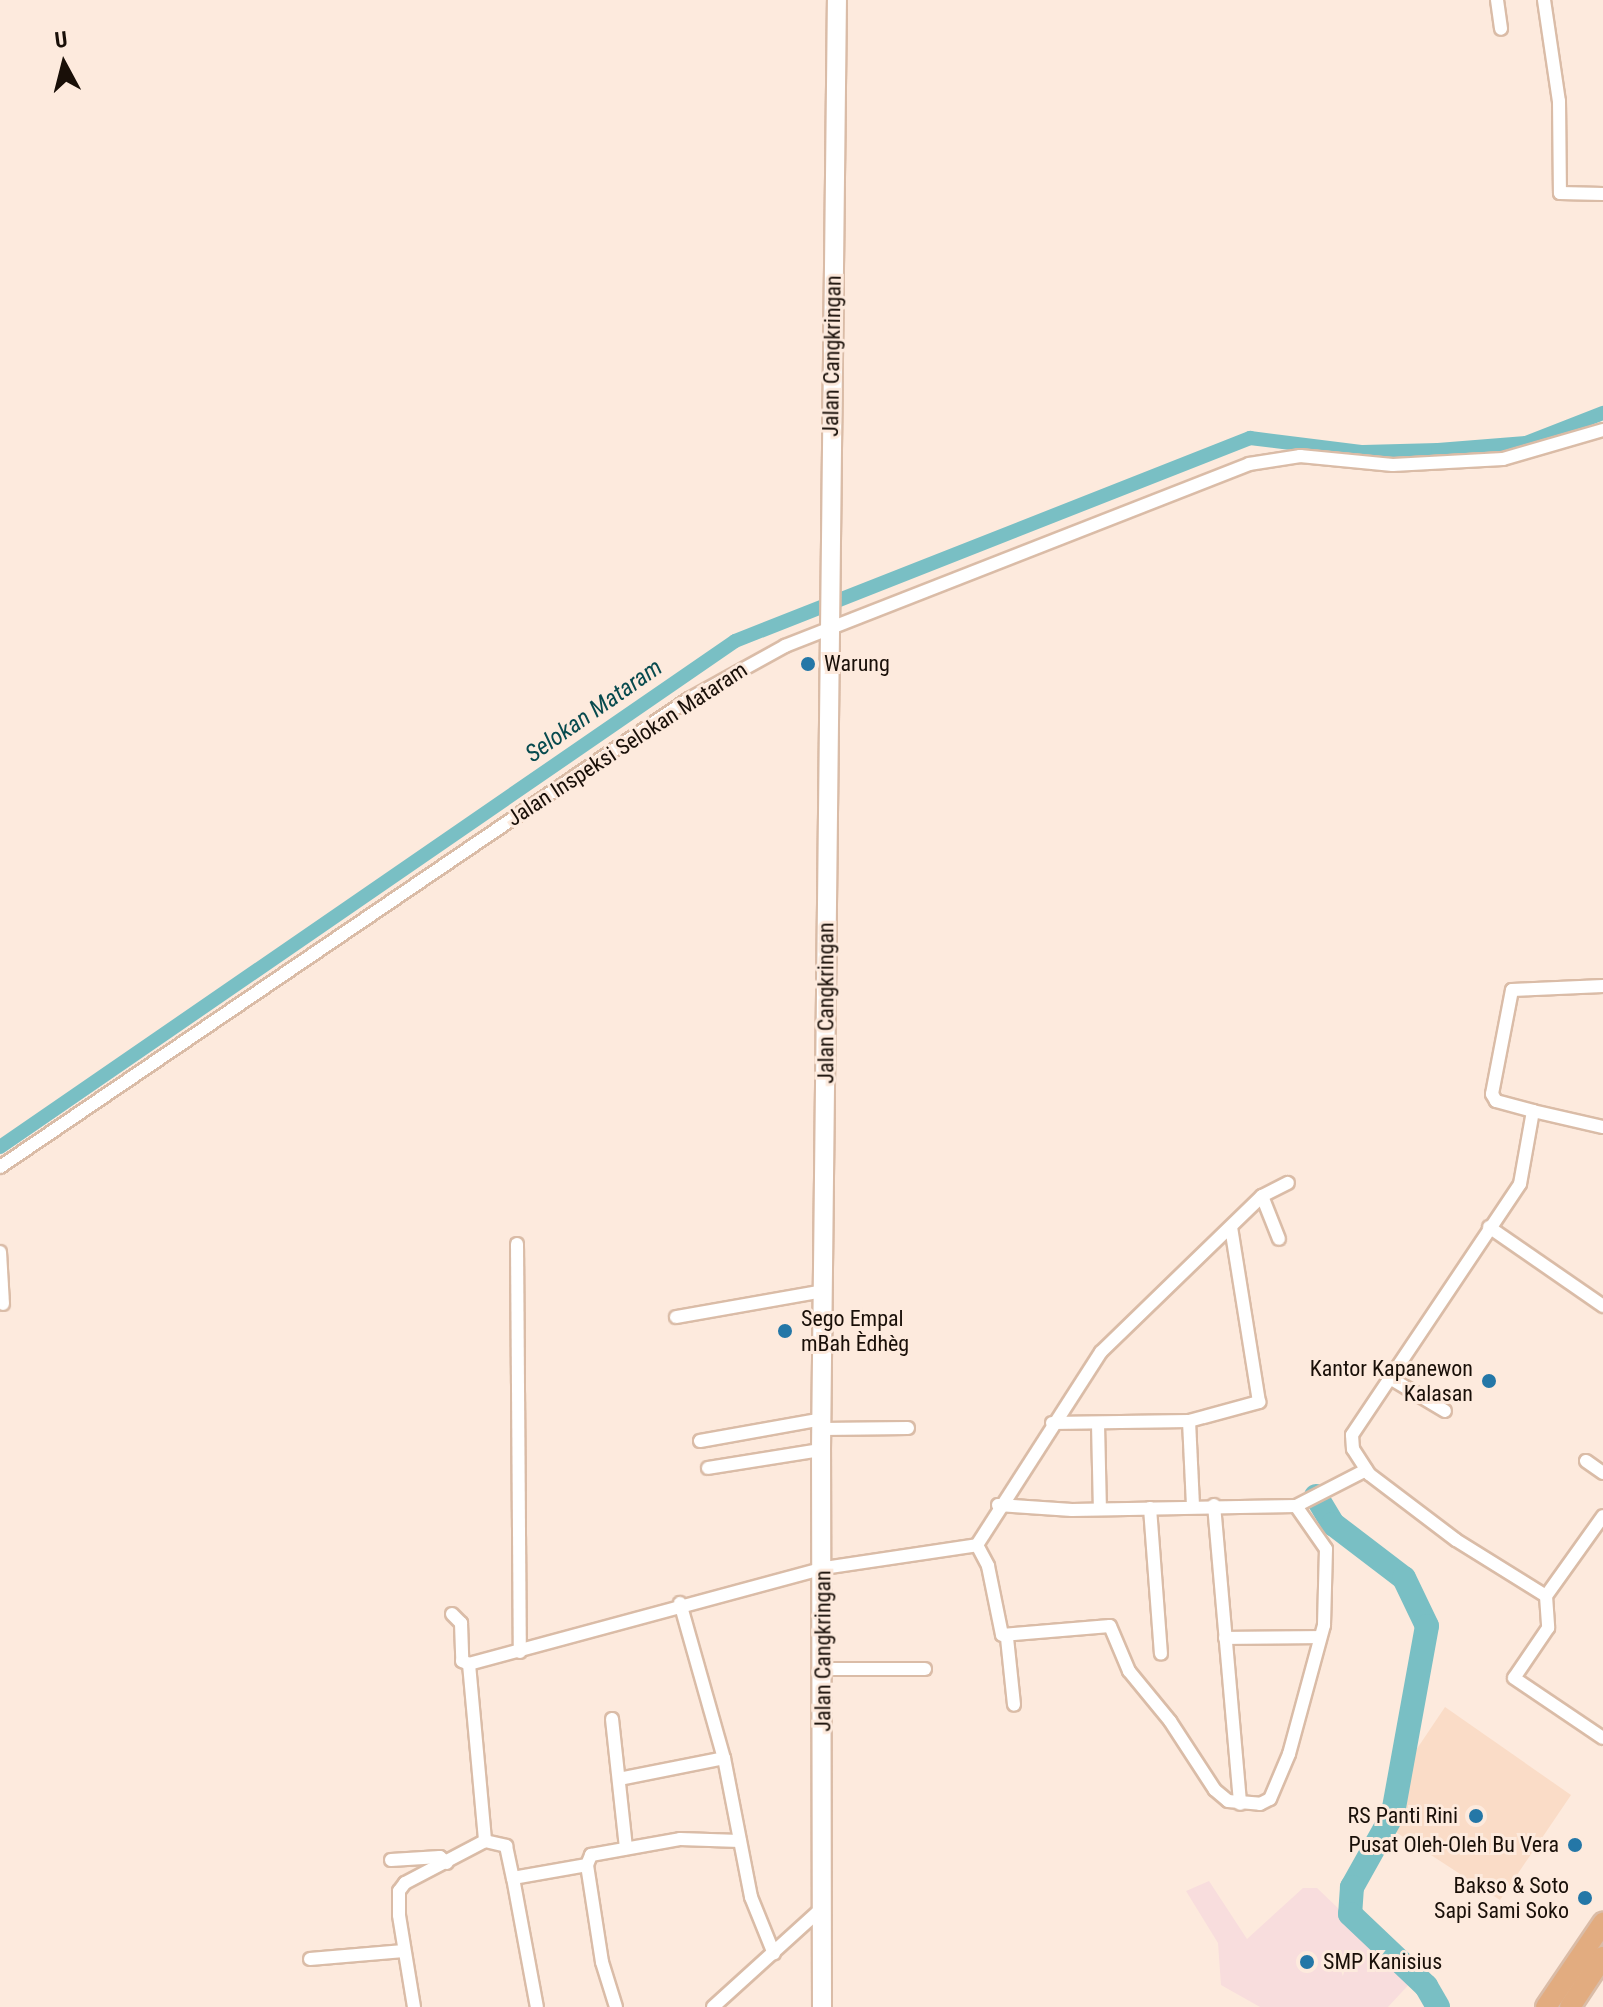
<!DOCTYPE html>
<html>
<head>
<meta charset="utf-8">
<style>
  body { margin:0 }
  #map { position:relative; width:1603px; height:2007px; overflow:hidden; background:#fdeadd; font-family:"Roboto Condensed",sans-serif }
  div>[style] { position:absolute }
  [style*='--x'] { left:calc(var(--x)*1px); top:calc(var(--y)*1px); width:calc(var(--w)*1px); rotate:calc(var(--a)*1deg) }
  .built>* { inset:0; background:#fadcc7 }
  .education>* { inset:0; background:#f8dddd }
  .canal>* { height:14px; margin:-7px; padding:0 7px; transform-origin:7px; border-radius:7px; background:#79bfc4 }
  .river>* { height:24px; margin:-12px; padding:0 12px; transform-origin:12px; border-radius:12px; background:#79bfc4 }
  .roads { filter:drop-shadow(2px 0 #dabca7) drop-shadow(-2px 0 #dabca7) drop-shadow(0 2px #dabca7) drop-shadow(0 -2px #dabca7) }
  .minor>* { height:12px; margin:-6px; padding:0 6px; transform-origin:6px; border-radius:6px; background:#fff }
  .secondary>* { height:18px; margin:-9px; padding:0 9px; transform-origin:9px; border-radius:9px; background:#fff }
  .trunk>* { height:20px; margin:-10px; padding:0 10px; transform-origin:10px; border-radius:10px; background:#e2ac80 }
  .dots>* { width:22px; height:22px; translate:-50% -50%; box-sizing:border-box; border:4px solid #fdeadd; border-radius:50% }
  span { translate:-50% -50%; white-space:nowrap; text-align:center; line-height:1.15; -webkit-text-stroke:6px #fdeadd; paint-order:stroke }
  .street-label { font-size:22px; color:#190f08 }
  .poi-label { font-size:22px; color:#190f08 }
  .left { translate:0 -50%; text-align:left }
  .right { translate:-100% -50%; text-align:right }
  .water-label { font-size:24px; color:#074a4e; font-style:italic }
  .north { position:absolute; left:24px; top:24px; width:80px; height:80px; -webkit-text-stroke:6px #fdeadd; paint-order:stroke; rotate:353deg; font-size:22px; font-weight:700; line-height:32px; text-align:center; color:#190f08 }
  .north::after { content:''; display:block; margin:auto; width:28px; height:36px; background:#190f08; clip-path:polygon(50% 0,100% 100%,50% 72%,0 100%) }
</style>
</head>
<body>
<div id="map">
  <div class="built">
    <i style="clip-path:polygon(1445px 1707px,1571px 1795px,1500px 1900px,1391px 1829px,1404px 1768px)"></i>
  </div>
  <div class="education">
    <i style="clip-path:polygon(1209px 1881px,1247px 1939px,1303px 1888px,1317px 1888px,1413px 1980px,1388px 2007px,1260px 2007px,1221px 1985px,1218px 1943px,1186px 1891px)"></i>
  </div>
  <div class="canal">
    <i style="--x:0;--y:1147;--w:892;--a:-34.54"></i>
    <i style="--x:735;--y:641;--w:554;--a:-21.51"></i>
    <i style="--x:1250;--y:438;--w:114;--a:7.1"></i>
    <i style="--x:1363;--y:452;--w:75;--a:-1.5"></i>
    <i style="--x:1438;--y:450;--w:88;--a:-4.5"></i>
    <i style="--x:1526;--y:443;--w:83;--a:-21.3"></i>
  </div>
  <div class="river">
    <i style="--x:1316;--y:1496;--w:33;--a:59"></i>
    <i style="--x:1333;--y:1524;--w:89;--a:37.3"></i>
    <i style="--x:1404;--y:1578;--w:53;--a:64.4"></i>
    <i style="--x:1427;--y:1626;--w:191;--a:100.3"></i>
    <i style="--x:1393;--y:1814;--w:84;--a:119.3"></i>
    <i style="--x:1352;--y:1887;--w:27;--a:94"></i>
    <i style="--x:1350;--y:1914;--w:105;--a:43.5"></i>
    <i style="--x:1426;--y:1986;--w:24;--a:60"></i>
  </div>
  <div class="roads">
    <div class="minor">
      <i style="--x:1497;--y:0;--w:29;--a:82"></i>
      <i style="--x:1544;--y:0;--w:102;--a:81.6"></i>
      <i style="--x:1559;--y:101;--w:92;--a:89.4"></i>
      <i style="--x:1560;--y:193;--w:43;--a:1.3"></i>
      <i style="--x:1603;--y:986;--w:91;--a:177.5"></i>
      <i style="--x:1512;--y:990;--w:106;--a:100.9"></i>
      <i style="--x:1492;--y:1094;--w:8;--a:60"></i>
      <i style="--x:1496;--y:1101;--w:38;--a:15"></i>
      <i style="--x:1533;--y:1111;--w:74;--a:100.1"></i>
      <i style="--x:1520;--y:1184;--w:302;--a:123.8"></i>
      <i style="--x:1352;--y:1435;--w:14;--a:86"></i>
      <i style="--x:1353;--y:1449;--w:30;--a:57"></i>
      <i style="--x:1369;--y:1474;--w:109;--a:37.2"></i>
      <i style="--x:1456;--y:1540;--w:106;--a:31.9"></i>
      <i style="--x:1546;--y:1596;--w:32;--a:86"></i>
      <i style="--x:1548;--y:1628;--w:60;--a:124.2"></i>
      <i style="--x:1514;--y:1678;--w:107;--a:34"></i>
      <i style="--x:1533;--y:1111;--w:72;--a:12.9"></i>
      <i style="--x:0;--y:1167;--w:833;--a:-34.19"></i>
      <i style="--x:689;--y:699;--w:110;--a:-28.9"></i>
      <i style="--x:785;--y:646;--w:498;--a:-21.4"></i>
      <i style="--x:1249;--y:464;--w:52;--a:-8.9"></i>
      <i style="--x:1300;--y:456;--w:93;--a:5.5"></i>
      <i style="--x:1393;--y:465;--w:110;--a:-3.1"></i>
      <i style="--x:1503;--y:459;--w:104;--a:-16.2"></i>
      <i style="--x:1262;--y:1196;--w:46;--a:68.4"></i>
      <i style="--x:1489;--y:1227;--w:139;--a:34.7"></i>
      <i style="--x:517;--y:1244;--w:408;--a:89.6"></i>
      <i style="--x:0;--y:1252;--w:52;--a:86.7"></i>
      <i style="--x:676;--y:1317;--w:149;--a:-10"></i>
      <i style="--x:1390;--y:1378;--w:64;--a:31"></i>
      <i style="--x:1189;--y:1421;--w:85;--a:87.3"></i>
      <i style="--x:1052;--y:1423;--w:137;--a:-0.8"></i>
      <i style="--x:1189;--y:1421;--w:73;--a:-15.2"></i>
      <i style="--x:1259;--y:1402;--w:176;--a:-99.1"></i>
      <i style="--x:1098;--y:1424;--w:85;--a:88.7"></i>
      <i style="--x:822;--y:1429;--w:86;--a:-0.7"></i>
      <i style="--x:700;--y:1441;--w:124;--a:-10.2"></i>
      <i style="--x:1586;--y:1461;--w:21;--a:35"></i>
      <i style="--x:708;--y:1468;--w:114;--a:-9.1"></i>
      <i style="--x:998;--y:1505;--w:74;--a:3.9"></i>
      <i style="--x:1072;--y:1510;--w:224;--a:-1"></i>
      <i style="--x:1296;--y:1506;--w:79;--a:-27.2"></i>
      <i style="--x:1214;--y:1505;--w:300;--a:85"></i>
      <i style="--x:1150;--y:1508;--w:146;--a:85.7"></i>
      <i style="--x:977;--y:1545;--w:24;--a:62"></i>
      <i style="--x:988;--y:1566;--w:70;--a:78.5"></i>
      <i style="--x:1002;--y:1635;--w:108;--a:-4.8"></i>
      <i style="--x:1110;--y:1626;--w:49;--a:67.1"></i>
      <i style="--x:1129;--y:1671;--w:65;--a:50.6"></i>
      <i style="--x:1170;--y:1721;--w:82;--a:56.9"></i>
      <i style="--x:1215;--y:1790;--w:17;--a:40"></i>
      <i style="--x:1228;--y:1801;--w:32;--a:5"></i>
      <i style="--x:1260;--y:1804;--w:11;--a:-27"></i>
      <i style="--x:1270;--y:1799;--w:49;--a:-67.1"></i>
      <i style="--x:1289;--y:1754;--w:134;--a:-74.8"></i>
      <i style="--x:1324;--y:1625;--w:76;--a:-88.5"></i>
      <i style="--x:1326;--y:1549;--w:52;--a:-124.9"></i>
      <i style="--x:977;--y:1545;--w:229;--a:-57.3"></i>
      <i style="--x:1101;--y:1352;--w:224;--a:-44.1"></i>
      <i style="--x:1262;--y:1196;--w:29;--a:-27"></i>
      <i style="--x:1546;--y:1596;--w:98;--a:-54.5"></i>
      <i style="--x:680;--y:1603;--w:161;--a:74.2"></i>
      <i style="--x:724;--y:1758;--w:142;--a:79"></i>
      <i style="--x:751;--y:1897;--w:61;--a:68"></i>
      <i style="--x:452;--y:1614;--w:13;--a:45"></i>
      <i style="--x:461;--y:1623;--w:38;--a:88"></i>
      <i style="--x:462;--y:1661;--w:8;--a:23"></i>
      <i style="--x:469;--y:1664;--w:178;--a:84.8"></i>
      <i style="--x:1007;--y:1638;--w:67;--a:84"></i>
      <i style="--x:1225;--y:1638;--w:95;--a:-0.6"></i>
      <i style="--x:469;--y:1664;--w:368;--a:-15.1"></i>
      <i style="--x:824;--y:1568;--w:155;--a:-8.5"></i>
      <i style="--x:823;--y:1669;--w:102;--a:0"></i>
      <i style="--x:612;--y:1719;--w:130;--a:83.8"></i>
      <i style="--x:619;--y:1779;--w:107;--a:-11.3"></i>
      <i style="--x:391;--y:1860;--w:49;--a:-3.5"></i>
      <i style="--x:440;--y:1857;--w:9;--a:41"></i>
      <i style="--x:513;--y:1878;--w:131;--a:79.5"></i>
      <i style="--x:310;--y:1959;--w:94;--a:-4.9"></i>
      <i style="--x:414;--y:2007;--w:93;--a:-99.3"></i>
      <i style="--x:399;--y:1915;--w:24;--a:-90"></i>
      <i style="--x:399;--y:1891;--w:10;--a:-53"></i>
      <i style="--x:405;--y:1883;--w:90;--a:-27.7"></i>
      <i style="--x:485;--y:1841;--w:22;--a:13"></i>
      <i style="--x:506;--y:1846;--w:33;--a:78"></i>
      <i style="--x:513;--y:1878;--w:75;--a:-10"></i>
      <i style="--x:616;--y:2007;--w:47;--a:-107.3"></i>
      <i style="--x:602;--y:1962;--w:98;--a:-98.8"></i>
      <i style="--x:587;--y:1865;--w:11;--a:-68"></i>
      <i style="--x:591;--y:1855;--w:90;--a:-10.2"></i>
      <i style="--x:680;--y:1839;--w:60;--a:1.9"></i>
      <i style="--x:713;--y:2007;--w:147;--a:-42.2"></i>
    </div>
    <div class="secondary">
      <i style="--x:822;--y:2007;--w:557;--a:-90.1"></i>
      <i style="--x:821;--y:1450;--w:1450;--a:-89.37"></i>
    </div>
    <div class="trunk">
      <i style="--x:1546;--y:2007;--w:102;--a:-55.8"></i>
      <i style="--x:1570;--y:2007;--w:60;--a:-56.6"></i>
    </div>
  </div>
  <div class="dots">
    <i style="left:808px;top:664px;background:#2477a7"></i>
    <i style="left:785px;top:1331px;background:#2477a7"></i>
    <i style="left:1489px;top:1381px;background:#2477a7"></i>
    <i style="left:1476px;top:1816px;background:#2477a7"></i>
    <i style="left:1575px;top:1845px;background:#2477a7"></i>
    <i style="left:1585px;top:1898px;background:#2477a7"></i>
    <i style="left:1307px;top:1962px;background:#2477a7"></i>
  </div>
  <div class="street-label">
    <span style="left:832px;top:356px;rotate:-89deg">Jalan Cangkringan</span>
    <span style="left:627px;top:744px;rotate:-33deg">Jalan Inspeksi Selokan Mataram</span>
    <span style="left:826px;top:1003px;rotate:-90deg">Jalan Cangkringan</span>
    <span style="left:823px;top:1651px;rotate:-90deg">Jalan Cangkringan</span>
  </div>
  <div class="poi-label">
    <span class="left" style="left:824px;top:664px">Warung</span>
    <span class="left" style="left:801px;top:1331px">Sego Empal<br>mBah Èdhèg</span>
    <span class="right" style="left:1473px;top:1381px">Kantor Kapanewon<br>Kalasan</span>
    <span class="right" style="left:1458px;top:1816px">RS Panti Rini</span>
    <span class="right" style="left:1559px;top:1845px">Pusat Oleh-Oleh Bu Vera</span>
    <span class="right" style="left:1569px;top:1898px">Bakso &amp; Soto<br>Sapi Sami Soko</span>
    <span class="left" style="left:1323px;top:1962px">SMP Kanisius</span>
  </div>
  <div class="water-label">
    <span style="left:594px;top:711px;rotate:-35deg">Selokan Mataram</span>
  </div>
  <div class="north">U</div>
</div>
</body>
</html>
